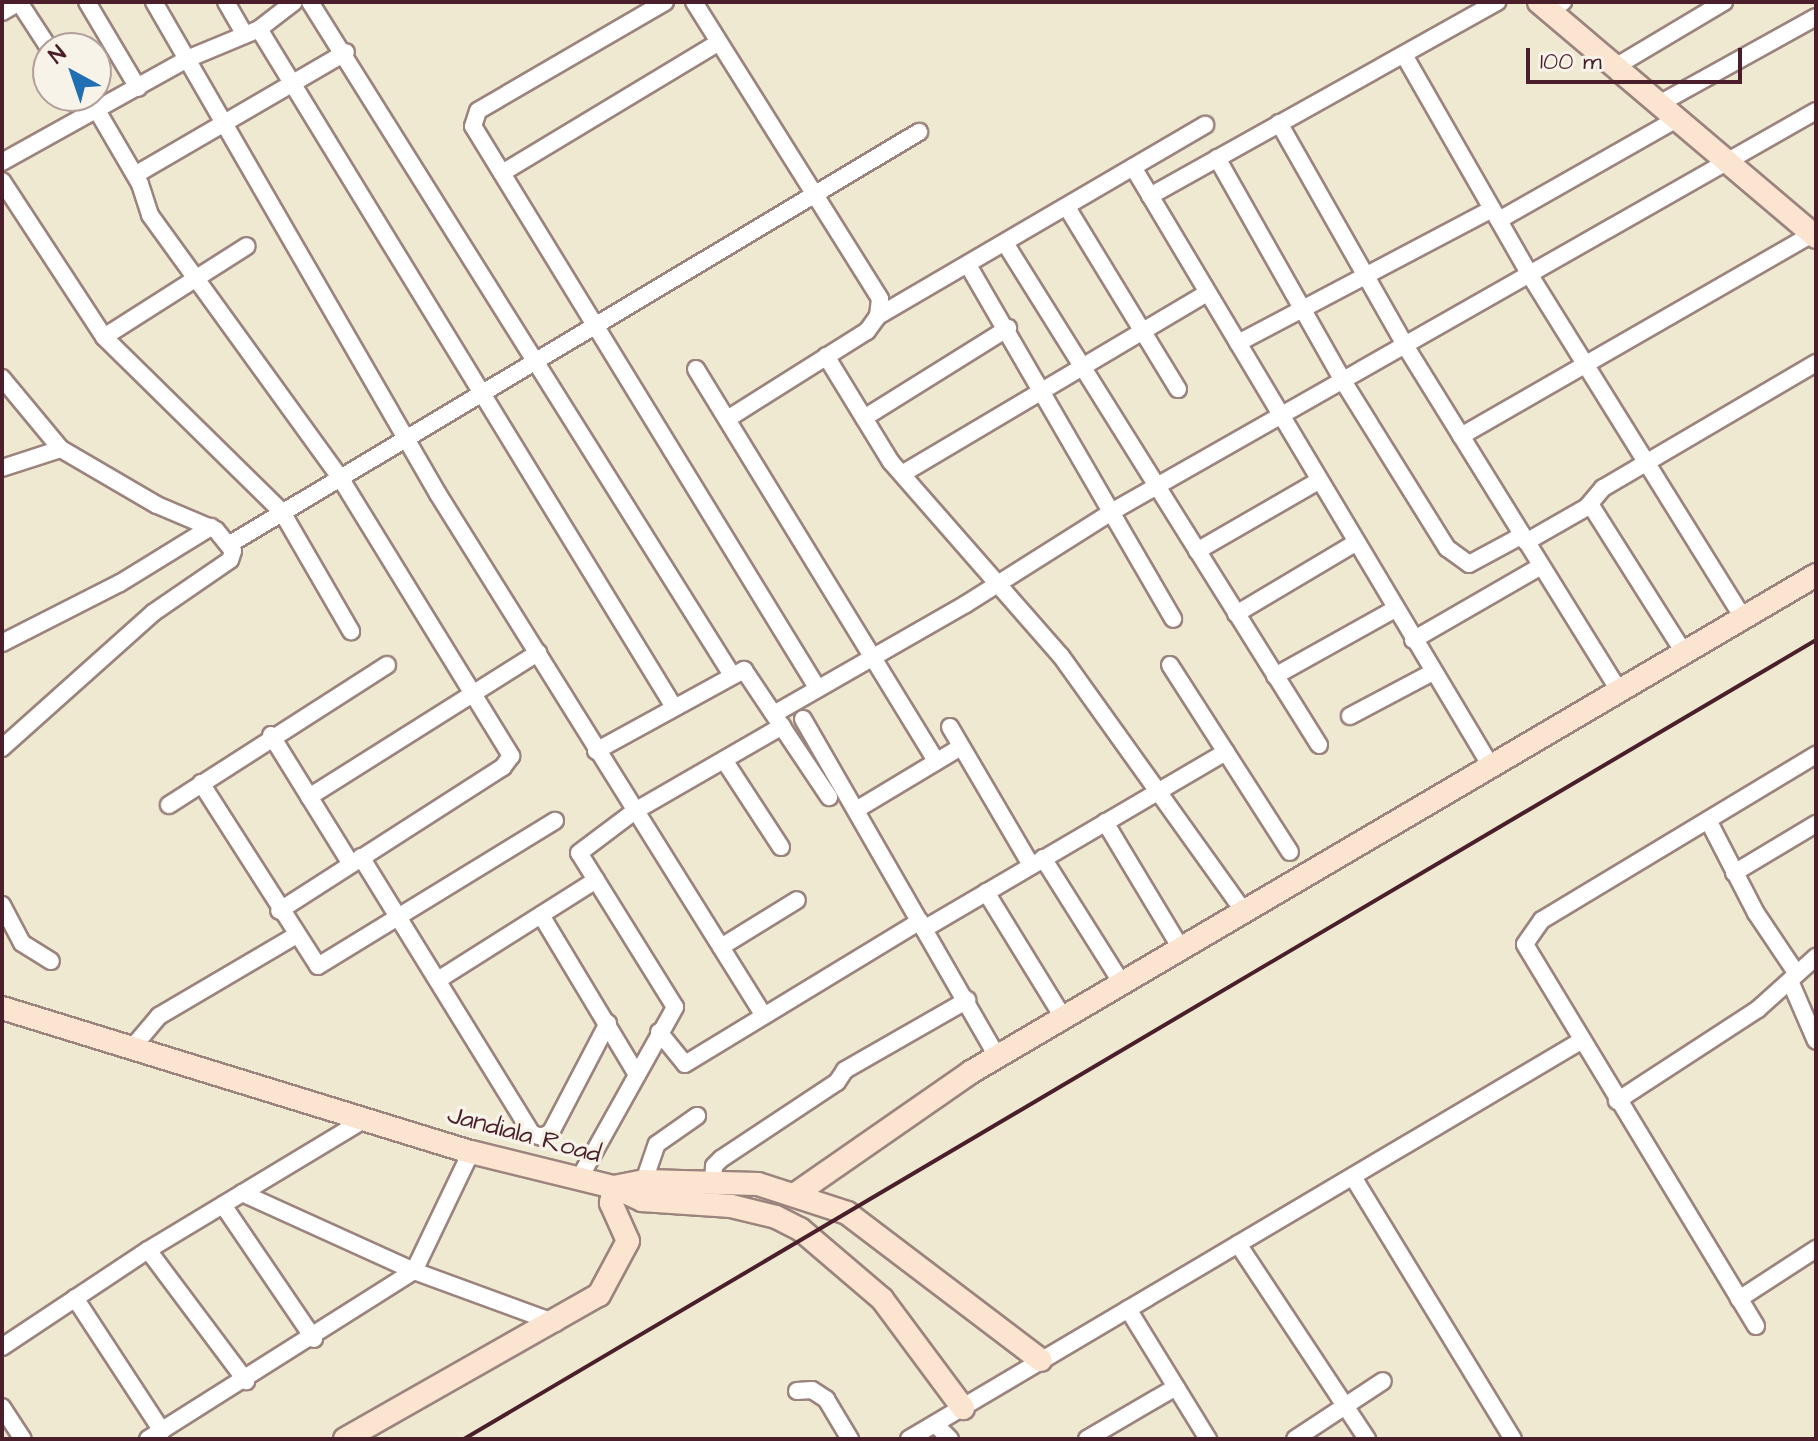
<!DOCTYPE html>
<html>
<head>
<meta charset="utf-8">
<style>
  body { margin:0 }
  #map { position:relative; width:1818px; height:1441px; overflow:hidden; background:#efe9d2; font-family:"Architects Daughter",sans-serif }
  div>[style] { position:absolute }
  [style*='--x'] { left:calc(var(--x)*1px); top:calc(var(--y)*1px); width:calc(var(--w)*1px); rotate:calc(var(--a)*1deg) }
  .roads { filter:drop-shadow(2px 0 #9c847e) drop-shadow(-2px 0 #9c847e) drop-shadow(0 2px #9c847e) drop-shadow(0 -2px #9c847e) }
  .street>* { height:16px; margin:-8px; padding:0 8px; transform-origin:8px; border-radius:8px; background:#fff }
  .secondary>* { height:22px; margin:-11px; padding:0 11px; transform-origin:11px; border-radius:11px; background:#fce5d0 }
  .rail>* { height:4px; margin:-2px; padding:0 2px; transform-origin:2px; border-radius:2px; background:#4a1f2b }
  span { translate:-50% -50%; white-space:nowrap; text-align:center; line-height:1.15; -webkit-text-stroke:7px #f7f3e8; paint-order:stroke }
  .street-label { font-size:26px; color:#4a1f2b }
  .frame { position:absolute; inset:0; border:4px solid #4a1f2b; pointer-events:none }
  .north { position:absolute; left:32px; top:32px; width:80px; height:80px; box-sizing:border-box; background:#f7f3e8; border:2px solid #b29e9c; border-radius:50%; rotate:320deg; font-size:22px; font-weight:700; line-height:32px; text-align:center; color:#4a1f2b }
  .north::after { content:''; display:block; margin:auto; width:28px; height:36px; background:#1f6fb2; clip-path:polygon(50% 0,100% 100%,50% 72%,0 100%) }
  .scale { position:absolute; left:1526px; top:48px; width:216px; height:36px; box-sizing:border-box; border:4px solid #4a1f2b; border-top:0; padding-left:10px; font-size:24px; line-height:28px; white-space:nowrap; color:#4a1f2b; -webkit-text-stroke:6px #f7f3e8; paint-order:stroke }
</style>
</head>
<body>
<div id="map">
  <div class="roads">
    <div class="street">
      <i style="--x:19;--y:2;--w:55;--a:56.9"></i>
      <i style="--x:87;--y:2;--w:100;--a:59.3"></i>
      <i style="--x:154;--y:2;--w:568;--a:60"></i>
      <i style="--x:438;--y:494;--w:615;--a:58.01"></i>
      <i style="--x:226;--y:2;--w:34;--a:60"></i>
      <i style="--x:310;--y:2;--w:794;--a:57.91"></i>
      <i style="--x:665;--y:2;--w:216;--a:149.8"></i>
      <i style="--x:478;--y:111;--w:16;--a:108"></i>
      <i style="--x:473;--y:126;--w:660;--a:58.5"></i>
      <i style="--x:694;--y:2;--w:350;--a:57.9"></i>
      <i style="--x:880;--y:299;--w:17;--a:97"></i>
      <i style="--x:878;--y:316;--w:19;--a:126"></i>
      <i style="--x:867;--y:331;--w:165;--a:147.8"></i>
      <i style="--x:1549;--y:11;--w:17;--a:-33"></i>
      <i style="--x:2;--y:12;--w:20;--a:-30"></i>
      <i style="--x:259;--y:29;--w:795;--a:58.53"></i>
      <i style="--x:1404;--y:55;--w:256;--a:60.2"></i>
      <i style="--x:1531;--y:277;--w:401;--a:58.1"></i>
      <i style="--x:1615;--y:67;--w:127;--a:-30.8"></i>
      <i style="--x:1659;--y:104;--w:179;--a:-29"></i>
      <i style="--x:98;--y:112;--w:83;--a:59.7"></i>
      <i style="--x:140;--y:184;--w:33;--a:72"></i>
      <i style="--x:150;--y:215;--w:322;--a:54.1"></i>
      <i style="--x:339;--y:476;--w:329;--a:58.4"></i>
      <i style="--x:511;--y:756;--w:14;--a:126"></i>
      <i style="--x:503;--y:767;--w:266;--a:147.3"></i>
      <i style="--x:1279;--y:123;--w:257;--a:60.4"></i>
      <i style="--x:1406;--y:347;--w:402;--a:58.2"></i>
      <i style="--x:1217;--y:158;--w:256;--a:60.5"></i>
      <i style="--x:1343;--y:381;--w:197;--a:58.1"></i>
      <i style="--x:1447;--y:548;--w:27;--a:36"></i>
      <i style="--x:1469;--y:564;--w:59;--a:-28.3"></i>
      <i style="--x:2;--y:162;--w:212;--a:-29.1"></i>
      <i style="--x:187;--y:59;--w:78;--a:-22.6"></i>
      <i style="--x:259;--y:29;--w:44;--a:-37.6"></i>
      <i style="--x:1133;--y:167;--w:694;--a:59.15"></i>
      <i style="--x:502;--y:173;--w:253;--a:-31.1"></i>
      <i style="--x:135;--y:175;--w:244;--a:-30.2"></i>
      <i style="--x:2;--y:181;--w:186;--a:56.8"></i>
      <i style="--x:104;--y:337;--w:250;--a:44.5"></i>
      <i style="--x:282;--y:512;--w:138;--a:59.9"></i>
      <i style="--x:1150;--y:196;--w:398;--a:-29.2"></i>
      <i style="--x:1068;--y:209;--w:211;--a:58.6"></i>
      <i style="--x:1499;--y:220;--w:205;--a:-29.6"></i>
      <i style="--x:1005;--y:243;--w:592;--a:57.97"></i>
      <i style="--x:968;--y:265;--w:409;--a:59.9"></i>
      <i style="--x:878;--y:316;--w:379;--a:-30.3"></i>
      <i style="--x:104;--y:337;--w:169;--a:-32.5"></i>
      <i style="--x:1238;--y:343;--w:287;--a:-27.8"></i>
      <i style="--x:826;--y:356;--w:124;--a:58.5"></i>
      <i style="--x:891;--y:462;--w:258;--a:48.8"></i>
      <i style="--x:1061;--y:656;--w:311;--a:54.4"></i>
      <i style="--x:696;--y:369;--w:460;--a:58.5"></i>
      <i style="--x:2;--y:378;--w:92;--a:50.3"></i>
      <i style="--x:61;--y:449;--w:111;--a:30.3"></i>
      <i style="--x:157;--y:505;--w:64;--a:23"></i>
      <i style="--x:216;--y:530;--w:27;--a:51"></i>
      <i style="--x:233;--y:551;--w:9;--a:108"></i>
      <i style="--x:230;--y:560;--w:93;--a:145.5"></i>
      <i style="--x:153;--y:613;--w:203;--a:138.2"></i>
      <i style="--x:864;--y:418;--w:170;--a:-32"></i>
      <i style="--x:1461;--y:436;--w:409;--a:-29.9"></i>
      <i style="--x:2;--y:468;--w:62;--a:-17.9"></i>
      <i style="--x:902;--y:474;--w:355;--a:-30.7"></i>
      <i style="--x:1590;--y:504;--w:174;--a:57.7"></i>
      <i style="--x:1526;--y:542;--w:70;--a:-29.8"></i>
      <i style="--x:1587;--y:507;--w:25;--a:-50"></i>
      <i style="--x:1603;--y:488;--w:247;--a:-30.4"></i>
      <i style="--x:230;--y:544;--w:803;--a:-30.88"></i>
      <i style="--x:1197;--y:551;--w:140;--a:-30"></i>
      <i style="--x:1236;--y:614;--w:139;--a:-30.8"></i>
      <i style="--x:1413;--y:640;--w:148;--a:-30"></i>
      <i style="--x:2;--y:643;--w:132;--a:-27"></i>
      <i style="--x:120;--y:583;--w:107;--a:-31.6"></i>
      <i style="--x:1170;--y:665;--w:222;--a:57.3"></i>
      <i style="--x:1275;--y:676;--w:137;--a:-29.2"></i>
      <i style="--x:774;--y:714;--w:221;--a:-29.8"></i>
      <i style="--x:966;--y:604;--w:174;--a:-32.3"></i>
      <i style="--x:1113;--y:511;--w:809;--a:-29.64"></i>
      <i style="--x:1350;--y:716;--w:94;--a:-27.9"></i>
      <i style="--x:803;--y:719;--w:390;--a:60.1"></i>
      <i style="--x:950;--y:727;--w:160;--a:59.6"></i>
      <i style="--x:271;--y:735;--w:152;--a:58.2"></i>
      <i style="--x:596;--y:751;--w:169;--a:-28.7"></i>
      <i style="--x:744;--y:670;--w:153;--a:56.2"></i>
      <i style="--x:724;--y:760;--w:104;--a:56.8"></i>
      <i style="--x:201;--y:783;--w:217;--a:57.4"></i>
      <i style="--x:318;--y:966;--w:278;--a:-31.5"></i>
      <i style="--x:309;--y:797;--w:271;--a:-32.2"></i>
      <i style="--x:169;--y:805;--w:259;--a:-32.7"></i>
      <i style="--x:856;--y:810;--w:122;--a:-31"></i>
      <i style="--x:1708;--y:820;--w:105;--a:62.7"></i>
      <i style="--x:1756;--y:913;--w:73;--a:56.1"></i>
      <i style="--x:1105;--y:822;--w:146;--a:59"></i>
      <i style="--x:361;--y:857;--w:326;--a:58.3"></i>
      <i style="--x:532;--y:1134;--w:10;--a:17"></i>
      <i style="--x:542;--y:1137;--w:10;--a:-29"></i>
      <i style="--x:551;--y:1132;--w:123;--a:-62.4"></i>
      <i style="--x:1043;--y:858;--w:146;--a:57.8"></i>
      <i style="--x:1734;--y:873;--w:96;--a:-30.9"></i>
      <i style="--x:986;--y:892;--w:147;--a:58.4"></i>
      <i style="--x:2;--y:905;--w:43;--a:62.2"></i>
      <i style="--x:22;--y:943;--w:34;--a:32"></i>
      <i style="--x:541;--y:915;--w:184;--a:59"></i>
      <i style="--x:924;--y:929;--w:350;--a:-30.4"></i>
      <i style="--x:721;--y:947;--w:89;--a:-31.7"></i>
      <i style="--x:438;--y:980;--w:187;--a:-32.3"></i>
      <i style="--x:1790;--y:981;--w:65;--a:66.6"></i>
      <i style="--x:659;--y:1032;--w:41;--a:50.9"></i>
      <i style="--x:685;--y:1064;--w:275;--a:-31.3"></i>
      <i style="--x:132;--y:1048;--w:42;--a:-49.8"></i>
      <i style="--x:159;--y:1016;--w:158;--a:-30.5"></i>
      <i style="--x:1617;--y:1101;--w:168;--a:-33.1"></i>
      <i style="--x:1758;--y:1009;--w:78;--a:-41.9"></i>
      <i style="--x:1353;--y:1177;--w:307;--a:58.6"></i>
      <i style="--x:579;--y:1179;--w:197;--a:-60.8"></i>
      <i style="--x:675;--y:1007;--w:181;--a:-121.9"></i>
      <i style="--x:579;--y:853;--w:70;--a:-36.9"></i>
      <i style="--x:635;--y:811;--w:170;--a:-30"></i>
      <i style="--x:644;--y:1181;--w:39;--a:-71"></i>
      <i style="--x:657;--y:1144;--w:49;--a:-35"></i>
      <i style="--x:713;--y:1181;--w:15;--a:-86"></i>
      <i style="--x:714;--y:1166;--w:10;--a:-45"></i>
      <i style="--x:721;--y:1159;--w:139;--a:-33.6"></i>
      <i style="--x:837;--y:1082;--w:14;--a:-56"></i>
      <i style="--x:845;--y:1070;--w:141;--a:-29.8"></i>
      <i style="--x:242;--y:1193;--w:189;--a:24.4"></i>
      <i style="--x:414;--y:1271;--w:151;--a:20.1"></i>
      <i style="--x:223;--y:1205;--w:162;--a:55.8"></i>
      <i style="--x:1238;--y:1244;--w:234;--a:56.5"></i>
      <i style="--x:148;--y:1250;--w:164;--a:53.2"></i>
      <i style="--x:75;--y:1298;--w:159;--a:56.8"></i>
      <i style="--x:1739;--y:1299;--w:92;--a:-33"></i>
      <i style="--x:1128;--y:1309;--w:153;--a:58.4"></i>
      <i style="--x:1756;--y:1326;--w:446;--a:-121.2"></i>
      <i style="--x:1525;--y:944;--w:29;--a:-55"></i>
      <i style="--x:1542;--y:920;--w:320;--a:-31.1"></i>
      <i style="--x:2;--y:1347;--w:175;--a:-33.6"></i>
      <i style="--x:148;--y:1250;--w:253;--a:-31.1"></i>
      <i style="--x:797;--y:1391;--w:15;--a:-4"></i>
      <i style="--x:812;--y:1390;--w:17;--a:33"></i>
      <i style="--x:826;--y:1399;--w:47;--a:59"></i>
      <i style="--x:2;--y:1407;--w:38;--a:57"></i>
      <i style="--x:935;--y:1424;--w:21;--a:45"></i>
      <i style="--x:148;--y:1439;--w:315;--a:-32.3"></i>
      <i style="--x:414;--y:1271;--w:132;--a:-64.4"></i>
      <i style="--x:909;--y:1439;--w:781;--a:-30.64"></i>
      <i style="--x:1087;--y:1439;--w:103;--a:-30.3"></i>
      <i style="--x:1295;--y:1439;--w:105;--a:-33.4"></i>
    </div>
    <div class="secondary">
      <i style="--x:1539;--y:2;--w:363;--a:40.3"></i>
      <i style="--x:2;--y:1008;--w:491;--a:17.1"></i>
      <i style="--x:471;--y:1152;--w:147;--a:13.8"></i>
      <i style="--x:614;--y:1187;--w:31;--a:25"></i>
      <i style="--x:642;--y:1200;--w:89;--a:3.9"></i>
      <i style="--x:731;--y:1206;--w:46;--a:13.7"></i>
      <i style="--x:776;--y:1217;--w:27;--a:27"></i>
      <i style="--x:800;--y:1229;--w:108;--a:40.5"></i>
      <i style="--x:882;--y:1299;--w:136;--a:53.4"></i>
      <i style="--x:614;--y:1187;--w:31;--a:-11"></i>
      <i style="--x:644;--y:1181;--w:114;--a:1.5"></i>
      <i style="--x:758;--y:1184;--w:94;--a:18"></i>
      <i style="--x:847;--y:1213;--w:243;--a:37.2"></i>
      <i style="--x:797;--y:1193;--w:212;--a:-34.8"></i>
      <i style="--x:971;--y:1072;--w:980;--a:-30.46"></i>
      <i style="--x:345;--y:1439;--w:292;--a:-29.6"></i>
      <i style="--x:599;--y:1295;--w:61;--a:-61.8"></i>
      <i style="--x:628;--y:1241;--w:42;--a:-114.1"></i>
      <i style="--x:611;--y:1203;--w:16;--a:-79"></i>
    </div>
  </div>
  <div class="rail">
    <i style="--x:464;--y:1439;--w:1570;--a:-30.58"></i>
  </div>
  <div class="street-label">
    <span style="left:524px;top:1135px;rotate:15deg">Jandiala Road</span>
  </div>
  <div class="frame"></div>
  <div class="north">N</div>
  <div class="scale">100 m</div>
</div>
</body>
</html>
